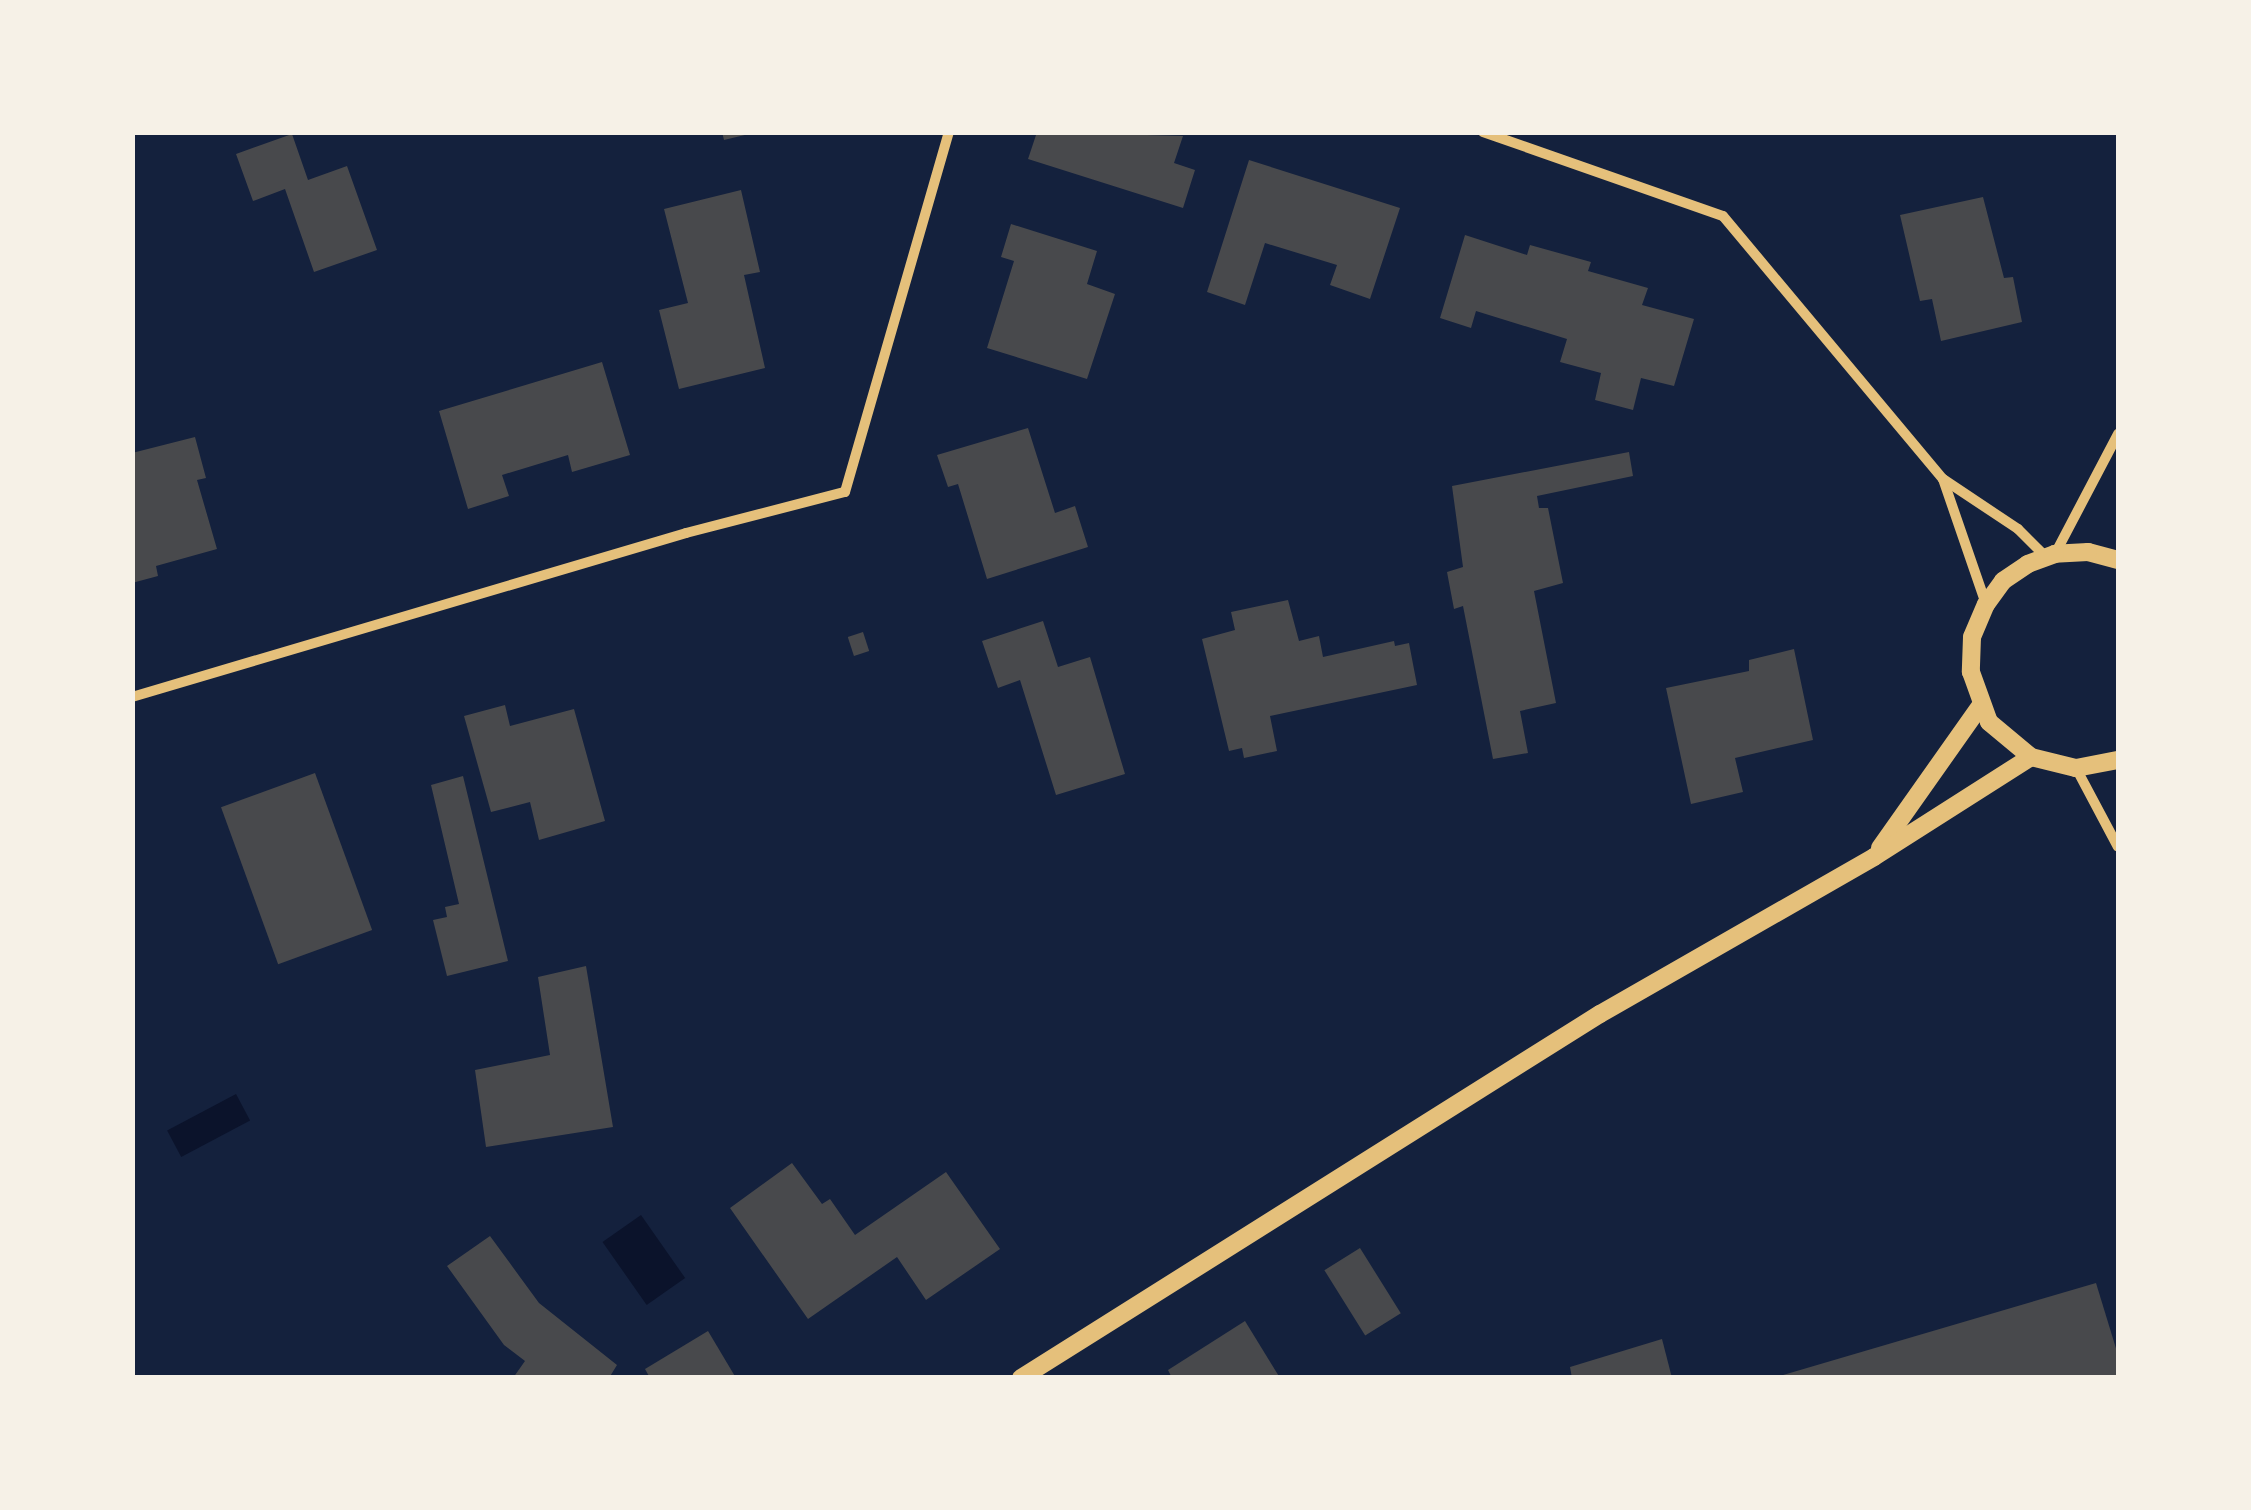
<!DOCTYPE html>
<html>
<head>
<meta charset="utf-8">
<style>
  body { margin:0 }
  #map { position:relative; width:2251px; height:1510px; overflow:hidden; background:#14213d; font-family:"Golos Text",sans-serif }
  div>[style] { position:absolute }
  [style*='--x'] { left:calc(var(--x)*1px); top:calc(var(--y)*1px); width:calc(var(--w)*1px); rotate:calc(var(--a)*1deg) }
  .water>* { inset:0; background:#0b132b; transform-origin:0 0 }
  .building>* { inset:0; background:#48494c; transform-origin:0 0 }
  .minor>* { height:10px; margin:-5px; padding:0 5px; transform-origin:5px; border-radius:5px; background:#e5c07b }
  .tertiary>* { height:18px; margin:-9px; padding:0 9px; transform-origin:9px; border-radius:9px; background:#e5c07b }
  span { translate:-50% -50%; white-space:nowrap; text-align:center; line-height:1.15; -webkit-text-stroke:8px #f6f1e7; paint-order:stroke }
  .frame { position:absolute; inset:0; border:135px solid #f6f1e7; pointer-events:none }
</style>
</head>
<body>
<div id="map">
  <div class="water">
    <i style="left:236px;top:1094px;width:30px;height:78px;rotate:62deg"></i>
    <i style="left:641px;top:1215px;width:77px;height:47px;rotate:55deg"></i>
  </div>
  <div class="building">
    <i style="clip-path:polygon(722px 132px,748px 132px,749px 134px,724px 140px)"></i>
    <i style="clip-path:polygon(1037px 132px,1183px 136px,1174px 163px,1195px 170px,1183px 208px,1028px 159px)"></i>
    <i style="clip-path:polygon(292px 134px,308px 180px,347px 166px,377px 250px,314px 272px,285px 189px,253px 201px,236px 154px)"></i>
    <i style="clip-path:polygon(1249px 160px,1400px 208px,1370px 299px,1330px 285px,1337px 265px,1265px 243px,1245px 305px,1207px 292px)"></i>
    <i style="clip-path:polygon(741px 190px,760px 272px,744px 275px,765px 368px,679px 389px,659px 310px,688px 303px,664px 209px)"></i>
    <i style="clip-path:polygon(1983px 197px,2004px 278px,2013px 277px,2022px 322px,1941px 341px,1932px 299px,1920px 301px,1900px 215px)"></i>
    <i style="clip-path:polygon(1011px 224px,1097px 251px,1087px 284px,1115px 294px,1087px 379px,987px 348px,1014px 261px,1001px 257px)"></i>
    <i style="clip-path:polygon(1465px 235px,1527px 255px,1530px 245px,1591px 262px,1588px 271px,1648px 288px,1642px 305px,1694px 319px,1674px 386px,1641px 378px,1633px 410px,1595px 400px,1601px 373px,1560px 362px,1567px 339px,1476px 311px,1471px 328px,1440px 318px)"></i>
    <i style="clip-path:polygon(602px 362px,630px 455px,572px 472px,568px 455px,502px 475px,509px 496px,468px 509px,439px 411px)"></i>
    <i style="clip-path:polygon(1028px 428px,1055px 513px,1075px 506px,1088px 547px,987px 579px,958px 484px,948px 487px,937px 455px)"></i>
    <i style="clip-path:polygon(195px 437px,206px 478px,197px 480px,217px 549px,156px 566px,158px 576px,132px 583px,132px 453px)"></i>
    <i style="clip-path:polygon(1629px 452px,1633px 476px,1537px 496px,1539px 508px,1548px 508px,1563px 583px,1534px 591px,1556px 703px,1520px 711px,1528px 753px,1493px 759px,1463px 606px,1454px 609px,1447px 572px,1463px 567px,1452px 486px)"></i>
    <i style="clip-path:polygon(1288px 600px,1299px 641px,1319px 636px,1323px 657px,1394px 641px,1395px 646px,1409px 643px,1417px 685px,1270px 716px,1277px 751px,1244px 758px,1242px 748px,1229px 751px,1202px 639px,1235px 630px,1231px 612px)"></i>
    <i style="clip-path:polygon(1043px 621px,1058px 667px,1090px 657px,1125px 774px,1056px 795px,1020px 680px,998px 688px,982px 641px)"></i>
    <i style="left:863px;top:632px;width:20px;height:16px;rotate:72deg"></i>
    <i style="clip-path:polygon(1794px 649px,1813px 740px,1735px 758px,1743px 792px,1691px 804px,1666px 688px,1749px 671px,1749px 660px)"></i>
    <i style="clip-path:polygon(505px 705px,510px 726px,574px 709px,605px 821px,539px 840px,530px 802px,491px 812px,464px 716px)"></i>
    <i style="left:315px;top:773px;width:167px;height:100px;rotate:70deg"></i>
    <i style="clip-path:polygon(463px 776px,508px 961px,447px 976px,433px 920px,447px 917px,445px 907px,459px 904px,431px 785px)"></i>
    <i style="clip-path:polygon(586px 966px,613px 1127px,486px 1147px,475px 1070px,550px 1055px,538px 977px)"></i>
    <i style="clip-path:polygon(792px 1163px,822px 1204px,830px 1199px,855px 1235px,946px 1172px,1000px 1249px,926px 1300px,897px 1257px,808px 1319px,730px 1208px)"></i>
    <i style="clip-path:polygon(490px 1236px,539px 1303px,617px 1365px,609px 1378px,513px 1378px,525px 1361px,504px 1345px,447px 1266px)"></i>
    <i style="left:1360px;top:1248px;width:77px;height:42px;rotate:58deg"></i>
    <i style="clip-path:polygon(2096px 1283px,2118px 1355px,2118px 1378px,1773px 1378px)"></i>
    <i style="clip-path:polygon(1245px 1321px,1280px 1378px,1172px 1378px,1168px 1370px)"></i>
    <i style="clip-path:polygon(708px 1331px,736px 1378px,650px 1378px,645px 1369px)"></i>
    <i style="clip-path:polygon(1662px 1339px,1672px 1378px,1572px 1378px,1570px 1367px)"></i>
  </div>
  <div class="minor">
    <i style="--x:1483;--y:132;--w:254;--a:19.3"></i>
    <i style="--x:1723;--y:216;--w:343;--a:50.1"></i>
    <i style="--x:2055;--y:554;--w:136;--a:-62.3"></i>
    <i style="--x:1986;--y:604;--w:132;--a:-109"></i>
    <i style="--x:1943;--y:479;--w:90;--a:33.7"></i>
    <i style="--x:2018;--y:529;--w:40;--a:45"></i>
    <i style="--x:132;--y:697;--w:578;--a:-16.49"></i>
    <i style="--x:686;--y:533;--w:164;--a:-14.5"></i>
    <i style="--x:845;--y:492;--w:375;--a:-73.9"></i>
    <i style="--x:2076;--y:768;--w:89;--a:62"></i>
  </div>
  <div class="tertiary">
    <i style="--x:2118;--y:560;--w:31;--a:-165"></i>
    <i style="--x:2088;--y:552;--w:33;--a:177"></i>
    <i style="--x:2055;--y:554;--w:29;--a:160"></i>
    <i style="--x:2028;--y:564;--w:30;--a:146"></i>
    <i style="--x:2003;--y:581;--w:29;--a:126"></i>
    <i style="--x:1986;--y:604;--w:36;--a:113"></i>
    <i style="--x:1972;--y:637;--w:35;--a:92"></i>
    <i style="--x:1971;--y:672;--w:53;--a:70.2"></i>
    <i style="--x:1989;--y:722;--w:55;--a:39.8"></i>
    <i style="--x:2031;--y:757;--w:46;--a:13.7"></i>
    <i style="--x:2076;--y:768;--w:43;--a:-10.8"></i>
    <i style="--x:1880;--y:848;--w:174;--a:-54.8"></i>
    <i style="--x:1021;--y:1378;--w:684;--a:-32.16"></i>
    <i style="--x:1600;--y:1014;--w:316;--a:-29.8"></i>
    <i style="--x:1874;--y:857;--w:186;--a:-32.5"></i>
  </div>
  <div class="frame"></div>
</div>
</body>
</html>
